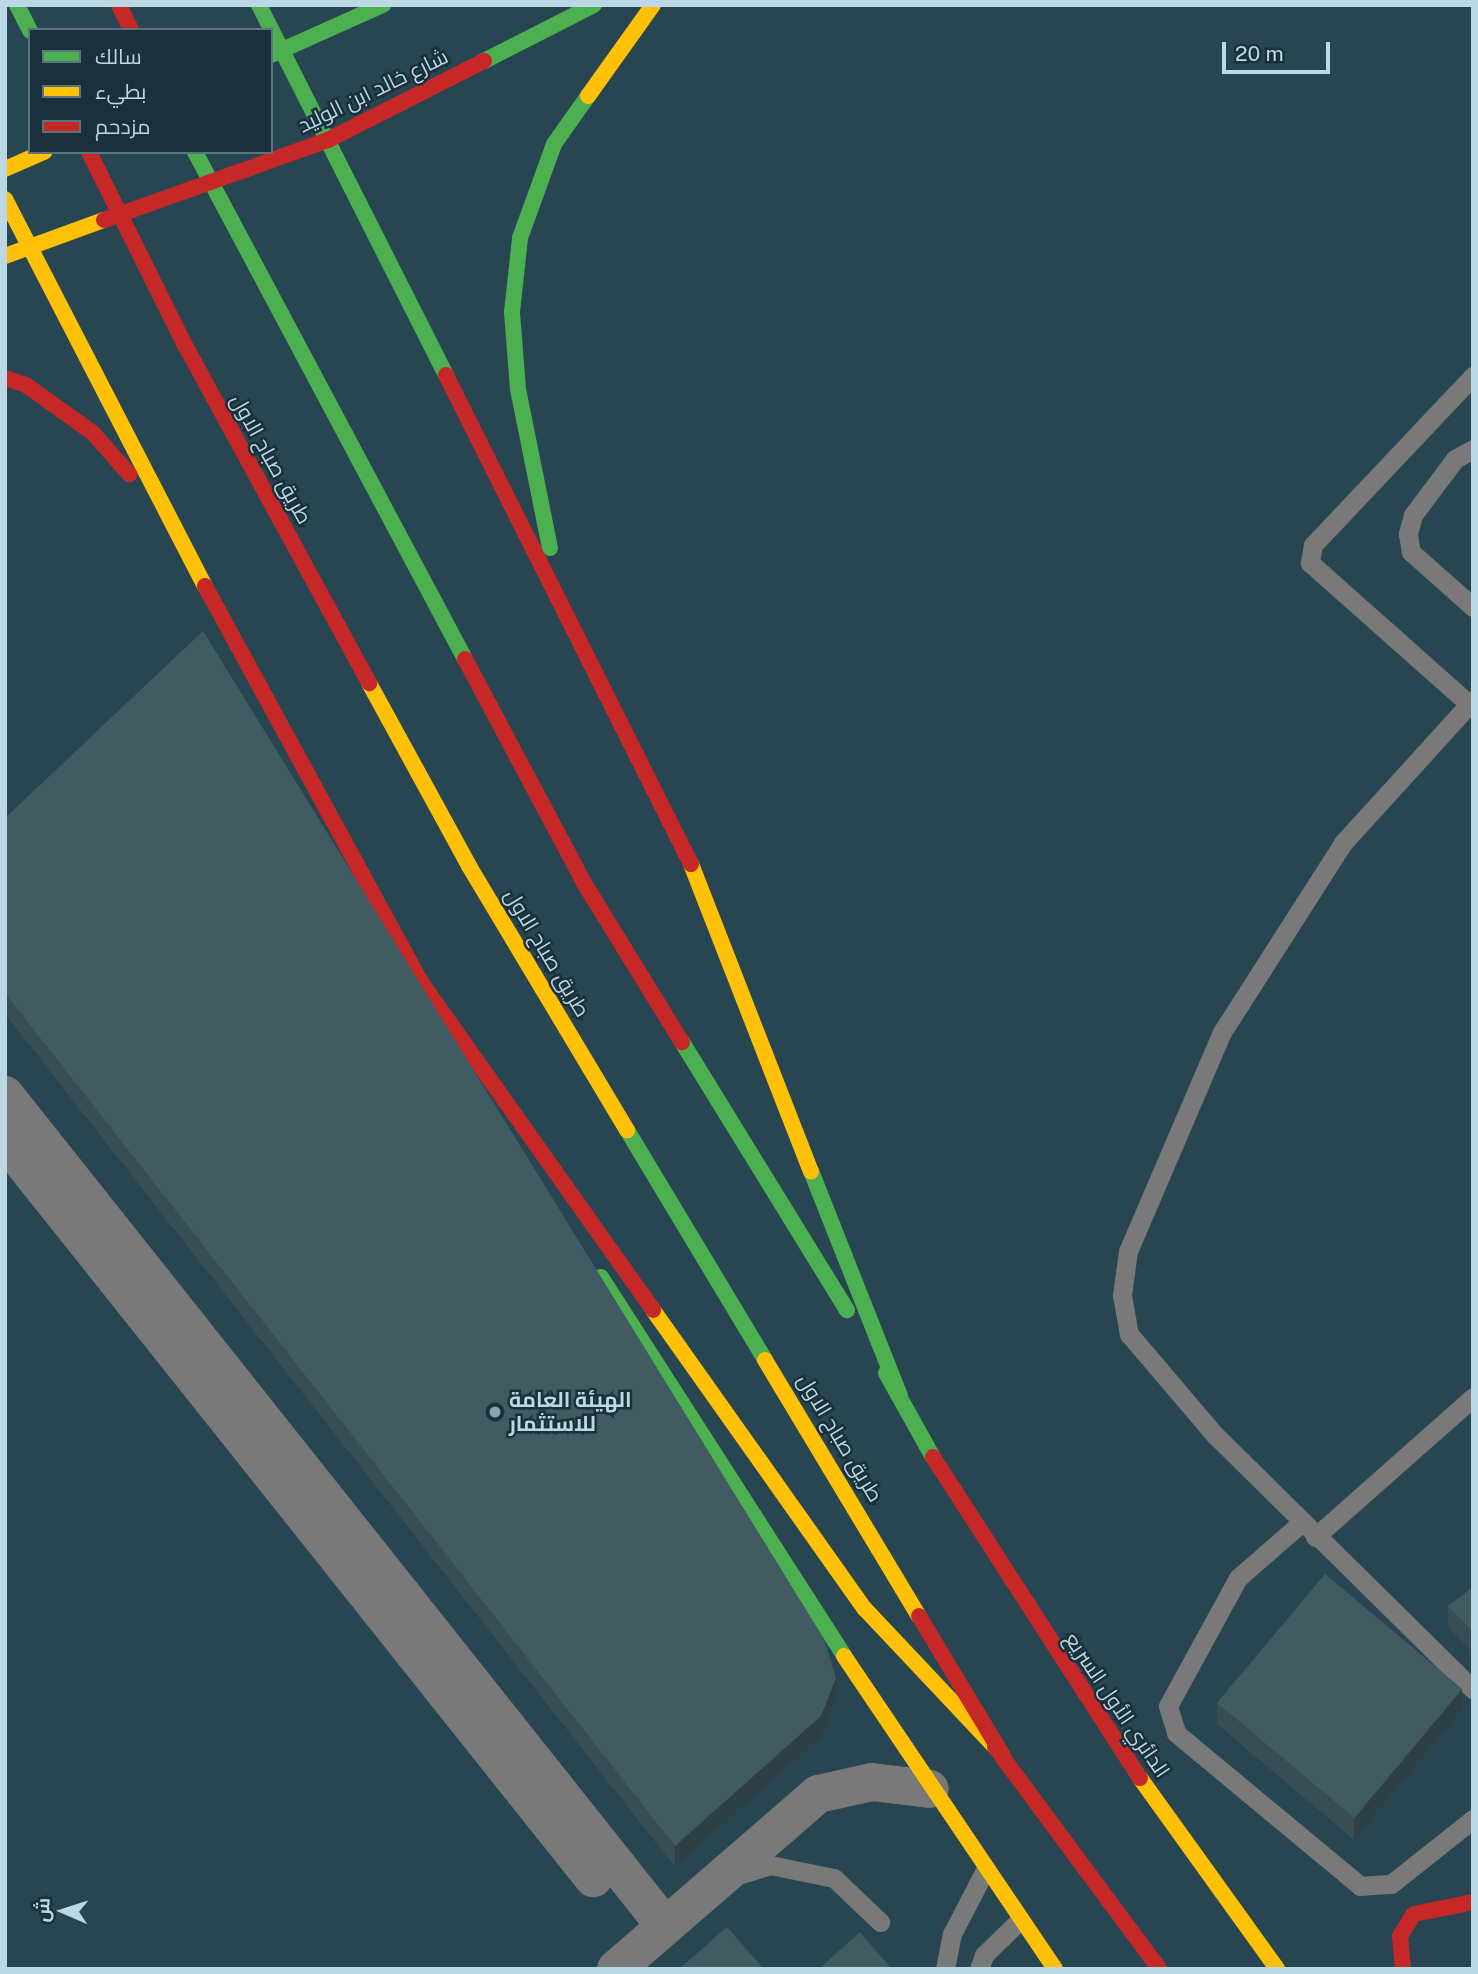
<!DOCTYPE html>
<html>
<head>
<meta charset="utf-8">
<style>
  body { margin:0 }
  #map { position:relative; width:1478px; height:1974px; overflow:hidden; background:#274652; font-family:"Public Sans",Cairo,sans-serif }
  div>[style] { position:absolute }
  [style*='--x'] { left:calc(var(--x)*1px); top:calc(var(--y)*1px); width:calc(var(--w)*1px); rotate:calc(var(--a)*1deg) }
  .lane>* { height:19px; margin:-9.5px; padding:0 9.5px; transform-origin:9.5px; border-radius:9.5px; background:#787978 }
  .street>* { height:38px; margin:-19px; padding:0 19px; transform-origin:19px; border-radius:19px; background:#787978 }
  .fast>* { height:16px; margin:-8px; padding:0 8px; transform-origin:8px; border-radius:8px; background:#4caf50 }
  .slow>* { height:16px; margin:-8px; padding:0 8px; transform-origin:8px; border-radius:8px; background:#ffc107 }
  .jam>* { height:16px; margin:-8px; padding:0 8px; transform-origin:8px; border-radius:8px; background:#c62828 }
  .jam-bridge>* { height:16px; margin:-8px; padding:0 8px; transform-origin:8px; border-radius:8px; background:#c62828 }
  .wall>* { inset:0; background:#384e55 }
  .shaded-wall>* { inset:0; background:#2e4045 }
  .building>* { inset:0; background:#415b63; transform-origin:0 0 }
  .dots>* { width:19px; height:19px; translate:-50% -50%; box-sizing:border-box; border:4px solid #1a313b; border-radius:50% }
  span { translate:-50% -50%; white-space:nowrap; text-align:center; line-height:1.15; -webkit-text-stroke:5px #1a313b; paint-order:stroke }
  .street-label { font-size:21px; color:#bdd8e5 }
  .poi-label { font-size:21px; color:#bdd8e5; font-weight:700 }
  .left { translate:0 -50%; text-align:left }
  .frame { position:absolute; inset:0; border:7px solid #bdd8e5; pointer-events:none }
  .legend { position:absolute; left:28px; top:28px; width:245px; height:126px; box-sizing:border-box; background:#1a313b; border:2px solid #5b747f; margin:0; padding:9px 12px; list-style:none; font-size:21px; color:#bdd8e5 }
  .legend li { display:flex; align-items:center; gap:14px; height:35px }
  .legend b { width:35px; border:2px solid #5b747f }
  .north { position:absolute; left:28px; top:1876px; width:70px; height:70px; -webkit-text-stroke:5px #1a313b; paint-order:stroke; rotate:273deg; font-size:19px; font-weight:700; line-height:28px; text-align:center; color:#bdd8e5 }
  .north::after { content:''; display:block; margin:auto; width:24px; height:32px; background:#bdd8e5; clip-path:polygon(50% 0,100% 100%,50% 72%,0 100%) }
  .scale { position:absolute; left:1222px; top:42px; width:108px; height:32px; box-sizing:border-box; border:4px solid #bdd8e5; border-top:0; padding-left:9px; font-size:21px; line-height:24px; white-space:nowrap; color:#bdd8e5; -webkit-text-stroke:5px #1a313b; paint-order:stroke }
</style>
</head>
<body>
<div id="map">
  <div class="lane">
    <i style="--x:1473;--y:449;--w:21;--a:151"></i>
    <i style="--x:1455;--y:459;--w:70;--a:126.9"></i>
    <i style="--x:1413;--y:515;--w:20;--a:105"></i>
    <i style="--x:1408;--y:534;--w:18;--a:81"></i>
    <i style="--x:1411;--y:552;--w:83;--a:41.6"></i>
    <i style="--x:1473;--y:700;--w:193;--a:132.3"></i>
    <i style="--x:1343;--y:843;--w:224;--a:122.6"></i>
    <i style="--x:1222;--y:1032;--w:238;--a:113.2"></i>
    <i style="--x:1128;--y:1251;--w:44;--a:97.8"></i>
    <i style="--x:1122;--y:1295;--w:40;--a:80"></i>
    <i style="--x:1129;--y:1334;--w:133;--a:49.6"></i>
    <i style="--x:1215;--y:1435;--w:362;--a:44.6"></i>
    <i style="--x:1469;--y:704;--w:213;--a:-138.4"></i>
    <i style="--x:1310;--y:563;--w:18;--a:-81"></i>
    <i style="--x:1313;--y:545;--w:233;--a:-46.6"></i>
    <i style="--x:1301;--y:1523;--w:84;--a:138.9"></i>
    <i style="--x:1238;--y:1578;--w:146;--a:118.7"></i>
    <i style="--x:1168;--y:1706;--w:28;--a:73"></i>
    <i style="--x:1176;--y:1733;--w:239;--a:39.7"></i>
    <i style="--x:1360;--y:1886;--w:31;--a:-4"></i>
    <i style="--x:1391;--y:1884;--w:105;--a:-38.4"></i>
    <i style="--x:1315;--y:1537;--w:211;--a:-41.5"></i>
    <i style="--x:738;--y:1875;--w:34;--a:-17"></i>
    <i style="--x:770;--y:1865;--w:65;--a:11.5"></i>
    <i style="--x:834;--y:1878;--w:64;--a:43.7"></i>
    <i style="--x:945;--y:1969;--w:36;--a:-79"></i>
    <i style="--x:952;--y:1934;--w:70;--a:-62.7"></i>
    <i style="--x:979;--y:1969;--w:15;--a:-70"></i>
    <i style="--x:984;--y:1955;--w:50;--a:-44.2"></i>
  </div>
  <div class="street">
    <i style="--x:5;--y:1095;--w:1061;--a:51.54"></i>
    <i style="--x:5;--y:1140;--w:944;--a:51.45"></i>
    <i style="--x:616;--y:1969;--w:267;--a:-40.9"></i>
    <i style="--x:818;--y:1794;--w:55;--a:-12.5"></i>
    <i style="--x:872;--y:1782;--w:58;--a:6.9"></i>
  </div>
  <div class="fast">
    <i style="--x:17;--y:5;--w:29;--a:63"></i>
    <i style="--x:259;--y:5;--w:415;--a:63.2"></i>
    <i style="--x:271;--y:55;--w:123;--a:-24.1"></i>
    <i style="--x:484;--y:61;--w:123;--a:-27"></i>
    <i style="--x:195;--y:152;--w:574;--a:61.96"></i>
    <i style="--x:550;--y:548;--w:162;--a:-101.4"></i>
    <i style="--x:518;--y:389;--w:77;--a:-94.5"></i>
    <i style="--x:512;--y:312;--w:74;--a:-83.8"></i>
    <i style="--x:520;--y:238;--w:100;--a:-70.1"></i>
    <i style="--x:554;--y:144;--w:59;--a:-54.7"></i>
    <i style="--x:682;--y:1042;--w:315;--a:58.4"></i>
    <i style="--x:627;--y:1130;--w:268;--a:59"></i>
    <i style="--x:811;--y:1171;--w:242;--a:68.4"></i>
    <i style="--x:601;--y:1277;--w:450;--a:57.3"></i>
    <i style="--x:886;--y:1373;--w:96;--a:60.8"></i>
  </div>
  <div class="slow">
    <i style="--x:588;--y:96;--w:112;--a:-54.5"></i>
    <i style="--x:5;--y:169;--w:43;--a:-23.6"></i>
    <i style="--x:5;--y:199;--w:436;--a:62.7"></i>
    <i style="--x:5;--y:256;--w:105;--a:-20"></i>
    <i style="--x:369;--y:683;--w:209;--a:61.3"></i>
    <i style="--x:469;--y:866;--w:308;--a:59.1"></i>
    <i style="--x:691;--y:864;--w:330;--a:68.7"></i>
    <i style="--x:653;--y:1310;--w:367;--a:54.7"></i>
    <i style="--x:865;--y:1609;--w:190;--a:46.7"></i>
    <i style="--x:765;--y:1360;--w:299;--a:59"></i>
    <i style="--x:844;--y:1656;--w:377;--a:56"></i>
    <i style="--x:1140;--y:1778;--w:235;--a:54.3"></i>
  </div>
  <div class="jam">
    <i style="--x:119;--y:5;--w:28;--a:64"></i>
    <i style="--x:89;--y:152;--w:218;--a:63.6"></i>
    <i style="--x:186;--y:347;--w:383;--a:61.4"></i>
    <i style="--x:239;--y:172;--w:95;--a:-19.8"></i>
    <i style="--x:328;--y:140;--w:175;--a:-26.9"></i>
    <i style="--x:446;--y:375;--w:547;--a:63.39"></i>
    <i style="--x:5;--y:378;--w:22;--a:18"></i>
    <i style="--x:26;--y:385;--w:82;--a:35.6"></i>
    <i style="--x:93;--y:433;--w:55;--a:48.7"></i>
    <i style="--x:205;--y:586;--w:467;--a:61.4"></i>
    <i style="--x:465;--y:659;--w:254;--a:62"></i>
    <i style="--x:584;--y:883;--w:187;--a:58.4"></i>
    <i style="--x:411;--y:968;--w:419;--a:54.7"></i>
    <i style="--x:933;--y:1457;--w:382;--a:57.2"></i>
    <i style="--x:919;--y:1616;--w:163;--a:59"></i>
    <i style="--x:995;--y:1747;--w:276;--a:53.5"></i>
    <i style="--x:1403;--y:1969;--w:33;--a:-95"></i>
    <i style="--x:1400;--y:1936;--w:26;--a:-58"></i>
    <i style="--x:1414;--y:1914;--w:60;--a:-11.5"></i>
  </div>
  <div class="jam-bridge">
    <i style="--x:104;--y:220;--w:143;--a:-19.6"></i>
  </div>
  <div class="wall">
    <i style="clip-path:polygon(5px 818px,836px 1699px,821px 1737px,675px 1867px,5px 1014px)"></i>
    <i style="clip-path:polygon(1473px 1587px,1473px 1652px,1448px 1627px,1448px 1606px)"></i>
    <i style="clip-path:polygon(1217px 1703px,1462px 1710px,1354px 1840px,1217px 1724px)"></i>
  </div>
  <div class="shaded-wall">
    <i style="clip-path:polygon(836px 1678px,836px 1699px,821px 1737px,675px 1867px,675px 1846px)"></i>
    <i style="clip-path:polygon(1462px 1689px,1462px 1710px,1354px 1840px,1354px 1819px)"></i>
  </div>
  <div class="building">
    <i style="clip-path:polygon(203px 631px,824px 1639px,836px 1678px,821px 1716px,675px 1846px,5px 993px,5px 818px)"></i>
    <i style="left:1325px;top:1574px;width:179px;height:168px;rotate:40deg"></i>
    <i style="clip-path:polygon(1473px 1587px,1473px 1631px,1448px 1606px)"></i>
    <i style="clip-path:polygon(727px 1927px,764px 1969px,679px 1969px)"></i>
    <i style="clip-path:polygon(860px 1932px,892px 1969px,819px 1969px)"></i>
  </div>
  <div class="dots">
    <i style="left:495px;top:1412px;background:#88a5b2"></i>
  </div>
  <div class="street-label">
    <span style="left:373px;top:91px;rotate:-26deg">شارع خالد ابن الوليد</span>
    <span style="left:271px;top:459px;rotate:61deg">طريق صباح الاول</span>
    <span style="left:547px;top:953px;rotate:59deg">طريق صباح الاول</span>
    <span style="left:840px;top:1438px;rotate:59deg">طريق صباح الاول</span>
    <span style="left:1117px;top:1705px;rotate:56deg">الدائري الأول السريع</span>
  </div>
  <div class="poi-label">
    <span class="left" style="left:509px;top:1412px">الهيئة العامة<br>للاستثمار</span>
  </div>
  <div class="frame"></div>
  <ul class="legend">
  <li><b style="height:9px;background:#4caf50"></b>سالك</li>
  <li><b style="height:9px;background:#ffc107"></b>بطيء</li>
  <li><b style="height:9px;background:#c62828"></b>مزدحم</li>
  </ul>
  <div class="north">ش</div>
  <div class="scale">20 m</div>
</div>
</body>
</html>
